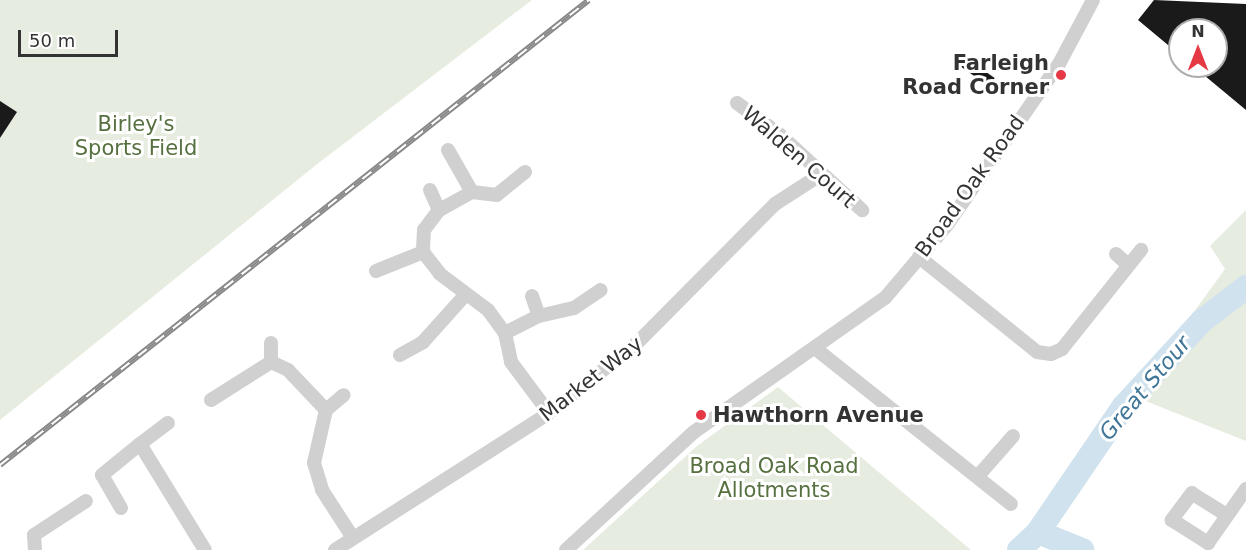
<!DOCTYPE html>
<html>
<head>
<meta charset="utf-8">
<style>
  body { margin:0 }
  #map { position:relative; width:1246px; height:550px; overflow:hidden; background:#fff; font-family:"DejaVu Sans",sans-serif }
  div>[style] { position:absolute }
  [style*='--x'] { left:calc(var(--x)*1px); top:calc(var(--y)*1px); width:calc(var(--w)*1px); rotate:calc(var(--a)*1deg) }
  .green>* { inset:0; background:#e6ecdf }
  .river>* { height:24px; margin:-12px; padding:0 12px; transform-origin:12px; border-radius:12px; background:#cfe2ee }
  .building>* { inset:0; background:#1a1a1a; transform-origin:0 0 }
  .minor>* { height:14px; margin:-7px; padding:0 7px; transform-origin:7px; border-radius:7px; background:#d0d0d0 }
  .rail>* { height:6px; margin-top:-3px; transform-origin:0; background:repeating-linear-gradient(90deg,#fff 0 11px,#888 0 22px); box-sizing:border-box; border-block:2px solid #888 }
  .dots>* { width:16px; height:16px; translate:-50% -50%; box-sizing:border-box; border:3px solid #fff; border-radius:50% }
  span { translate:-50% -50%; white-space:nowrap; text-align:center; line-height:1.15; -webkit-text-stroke:6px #fff; paint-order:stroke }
  .poi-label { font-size:21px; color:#333; font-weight:700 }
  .right { translate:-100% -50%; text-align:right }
  .left { translate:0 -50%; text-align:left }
  .park-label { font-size:21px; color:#56703f }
  .street-label { font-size:21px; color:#333 }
  .water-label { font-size:22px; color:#3f7597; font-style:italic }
  .north { position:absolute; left:1168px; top:18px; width:60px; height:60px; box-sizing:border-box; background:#fff; border:2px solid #adadad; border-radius:50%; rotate:0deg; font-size:16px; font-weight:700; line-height:24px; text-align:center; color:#333 }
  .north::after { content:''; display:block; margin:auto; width:21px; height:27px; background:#e63946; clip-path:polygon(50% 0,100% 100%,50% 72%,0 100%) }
  .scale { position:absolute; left:18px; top:30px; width:100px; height:27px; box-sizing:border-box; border:3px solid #333; border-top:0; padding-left:8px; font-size:18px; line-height:21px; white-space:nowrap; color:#333; -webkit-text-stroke:4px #fff; paint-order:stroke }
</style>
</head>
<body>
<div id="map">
  <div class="green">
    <i style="clip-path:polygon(0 0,532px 0,316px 165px,0 420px)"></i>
    <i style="clip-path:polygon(1246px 210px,1246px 441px,1133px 396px,1225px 269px,1210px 246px)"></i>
    <i style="clip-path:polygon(778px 387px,971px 550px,583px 550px,697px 446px)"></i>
  </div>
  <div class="river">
    <i style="--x:1038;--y:532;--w:48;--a:22.2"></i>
    <i style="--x:1019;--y:550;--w:26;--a:-43"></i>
    <i style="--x:1038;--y:532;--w:153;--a:-55.7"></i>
    <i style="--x:1124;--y:406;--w:115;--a:-47.5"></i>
    <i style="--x:1202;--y:321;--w:56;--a:-37.7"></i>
  </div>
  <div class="building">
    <i style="clip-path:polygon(1154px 0,1246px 4px,1246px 110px,1193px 66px,1216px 66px,1216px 30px,1180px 30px,1180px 55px,1138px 20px)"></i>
    <i style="left:966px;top:58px;width:35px;height:10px;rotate:35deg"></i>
    <i style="clip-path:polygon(0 101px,17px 112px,0 138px)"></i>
  </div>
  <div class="minor">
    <i style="--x:737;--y:103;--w:52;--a:36.4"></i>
    <i style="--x:779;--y:134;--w:113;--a:42.5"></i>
    <i style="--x:448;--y:150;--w:48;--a:60.3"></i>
    <i style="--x:525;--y:172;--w:36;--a:141"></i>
    <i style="--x:497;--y:195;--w:25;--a:-173"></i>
    <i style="--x:472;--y:192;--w:38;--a:151"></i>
    <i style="--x:439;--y:210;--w:25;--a:127"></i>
    <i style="--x:424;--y:230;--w:22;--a:93"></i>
    <i style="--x:423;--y:252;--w:28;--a:52"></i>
    <i style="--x:440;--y:274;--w:60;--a:36.9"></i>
    <i style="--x:488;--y:310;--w:29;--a:54"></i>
    <i style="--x:505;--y:333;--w:30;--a:78"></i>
    <i style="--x:511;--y:362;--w:64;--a:53.3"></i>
    <i style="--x:430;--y:190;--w:22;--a:66"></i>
    <i style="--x:1116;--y:254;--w:15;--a:42"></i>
    <i style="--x:919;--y:257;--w:151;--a:38.8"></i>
    <i style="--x:1037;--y:352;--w:14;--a:8"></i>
    <i style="--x:1051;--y:354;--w:12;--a:-24"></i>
    <i style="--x:1062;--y:349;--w:127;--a:-51.4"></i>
    <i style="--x:376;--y:271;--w:51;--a:-22"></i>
    <i style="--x:532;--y:296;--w:21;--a:71"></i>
    <i style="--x:505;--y:333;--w:38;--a:-27"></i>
    <i style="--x:539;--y:316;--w:36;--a:-13"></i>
    <i style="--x:574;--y:308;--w:32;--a:-34"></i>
    <i style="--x:816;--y:349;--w:249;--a:38.5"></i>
    <i style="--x:400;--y:355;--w:26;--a:-29"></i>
    <i style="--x:423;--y:342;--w:64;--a:-48.1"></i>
    <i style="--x:271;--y:362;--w:19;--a:-90"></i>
    <i style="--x:211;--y:400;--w:71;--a:-32.3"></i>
    <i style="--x:271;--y:362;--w:19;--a:25"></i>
    <i style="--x:288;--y:370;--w:55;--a:46.5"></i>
    <i style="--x:326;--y:410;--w:54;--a:102.8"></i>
    <i style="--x:314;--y:463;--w:28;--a:73"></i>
    <i style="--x:322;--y:490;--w:57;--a:57.1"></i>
    <i style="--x:326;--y:410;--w:23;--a:-40"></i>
    <i style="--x:140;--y:444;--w:35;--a:-37"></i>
    <i style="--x:978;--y:476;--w:53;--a:-48.8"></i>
    <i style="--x:121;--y:508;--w:38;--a:-120"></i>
    <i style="--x:102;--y:475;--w:49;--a:-39.2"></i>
    <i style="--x:140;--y:444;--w:124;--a:58.5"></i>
    <i style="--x:1225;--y:514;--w:39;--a:-148"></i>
    <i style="--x:1192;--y:493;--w:34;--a:127"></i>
    <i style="--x:1172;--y:520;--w:43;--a:32.6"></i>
    <i style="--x:1208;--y:543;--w:66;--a:-54.9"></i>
    <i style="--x:35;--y:550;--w:15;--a:-94"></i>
    <i style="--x:34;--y:535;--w:62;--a:-33.2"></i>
    <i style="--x:335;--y:550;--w:254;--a:-32.6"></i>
    <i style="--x:549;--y:413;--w:112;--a:-38.5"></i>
    <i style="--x:637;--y:343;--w:196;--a:-45.2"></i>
    <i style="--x:775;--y:204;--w:54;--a:-32.8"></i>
    <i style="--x:566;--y:550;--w:174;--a:-42.7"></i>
    <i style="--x:694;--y:432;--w:233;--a:-35.1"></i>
    <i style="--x:885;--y:298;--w:96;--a:-49.7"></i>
    <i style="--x:947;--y:225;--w:196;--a:-55.2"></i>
    <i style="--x:1059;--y:64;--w:72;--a:-62"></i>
  </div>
  <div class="rail">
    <i style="--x:0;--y:465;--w:750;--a:-38.29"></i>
  </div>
  <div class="dots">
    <i style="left:1061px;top:75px;background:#e63946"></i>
    <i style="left:701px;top:415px;background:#e63946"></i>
  </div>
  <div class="poi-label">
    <span class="right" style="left:1049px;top:75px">Farleigh<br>Road Corner</span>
    <span class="left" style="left:713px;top:415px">Hawthorn Avenue</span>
  </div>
  <div class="park-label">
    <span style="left:136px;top:136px">Birley's<br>Sports Field</span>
    <span style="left:774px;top:478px">Broad Oak Road<br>Allotments</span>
  </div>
  <div class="street-label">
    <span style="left:799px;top:157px;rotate:41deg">Walden Court</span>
    <span style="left:970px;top:186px;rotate:-54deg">Broad Oak Road</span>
    <span style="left:591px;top:379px;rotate:-38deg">Market Way</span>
  </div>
  <div class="water-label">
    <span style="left:1145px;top:388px;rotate:-50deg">Great Stour</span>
  </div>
  <div class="north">N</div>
  <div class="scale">50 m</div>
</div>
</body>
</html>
